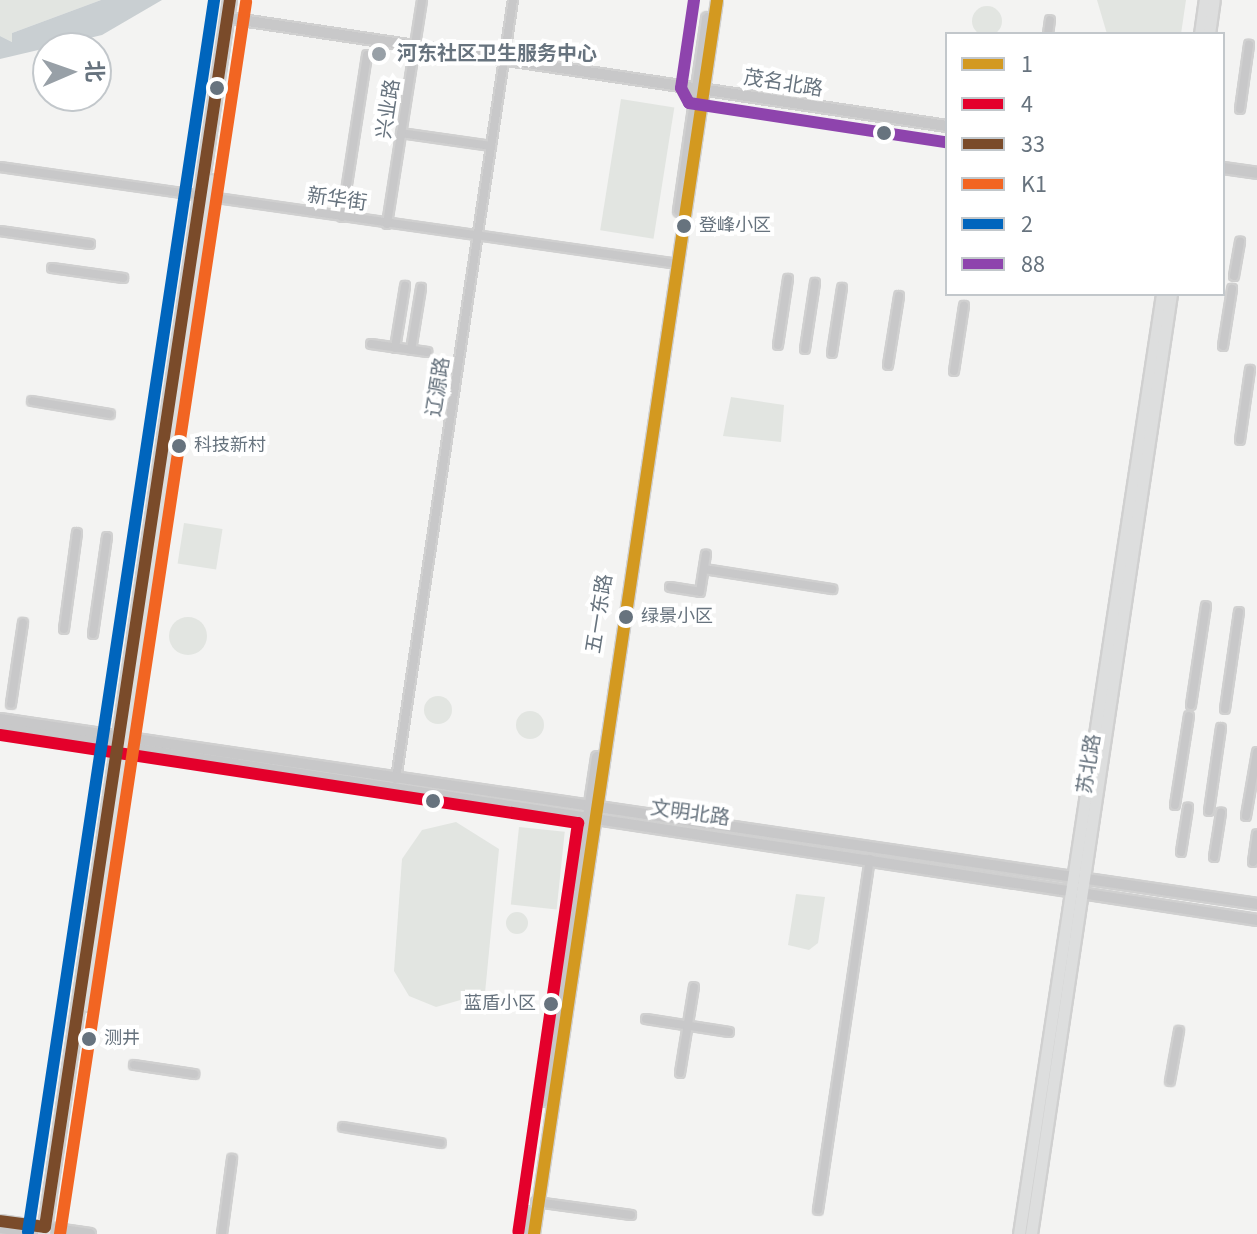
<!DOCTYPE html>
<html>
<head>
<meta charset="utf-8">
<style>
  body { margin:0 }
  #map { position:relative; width:1257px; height:1234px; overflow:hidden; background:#f3f3f2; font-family:"Source Sans 3","Noto Sans SC",sans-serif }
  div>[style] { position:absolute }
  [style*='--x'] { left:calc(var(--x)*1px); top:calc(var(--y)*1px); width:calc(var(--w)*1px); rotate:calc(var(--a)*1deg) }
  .green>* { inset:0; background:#e2e5e1; transform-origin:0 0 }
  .round { border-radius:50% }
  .water>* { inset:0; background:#c9cfd2 }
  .roads { filter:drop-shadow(2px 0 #d0d0d0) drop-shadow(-2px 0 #d0d0d0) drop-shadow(0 2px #d0d0d0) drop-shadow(0 -2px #d0d0d0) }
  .minor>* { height:8px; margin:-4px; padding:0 4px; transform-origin:4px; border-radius:4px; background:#c8c8c9 }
  .tertiary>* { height:10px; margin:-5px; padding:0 5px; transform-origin:5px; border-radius:5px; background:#c8c8c9 }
  .secondary>* { height:11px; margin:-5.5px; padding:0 5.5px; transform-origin:5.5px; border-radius:5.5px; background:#dddede }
  .primary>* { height:12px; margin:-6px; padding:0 6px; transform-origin:6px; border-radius:6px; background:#dddede }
  .bus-1>* { height:12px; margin:-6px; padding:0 6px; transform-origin:6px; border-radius:6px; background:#d39920 }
  .bus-2>* { height:12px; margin:-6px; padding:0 6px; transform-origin:6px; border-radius:6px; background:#e4002b }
  .bus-3>* { height:12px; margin:-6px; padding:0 6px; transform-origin:6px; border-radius:6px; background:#7a4b2a }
  .bus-4>* { height:12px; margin:-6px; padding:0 6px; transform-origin:6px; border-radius:6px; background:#f26522 }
  .bus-5>* { height:12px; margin:-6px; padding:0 6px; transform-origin:6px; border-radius:6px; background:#0065bd }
  .bus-6>* { height:12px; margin:-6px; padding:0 6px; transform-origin:6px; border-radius:6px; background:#8e44ad }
  .dots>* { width:22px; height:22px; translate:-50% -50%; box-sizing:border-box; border:4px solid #fff; border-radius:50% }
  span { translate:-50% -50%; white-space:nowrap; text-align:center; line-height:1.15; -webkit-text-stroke:8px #fff; paint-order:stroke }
  .bus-label { font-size:18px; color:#67737e }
  .left { translate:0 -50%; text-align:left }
  .right { translate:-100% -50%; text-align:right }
  .poi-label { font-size:20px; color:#67737e; font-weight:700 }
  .street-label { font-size:20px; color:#67737e }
  .legend { position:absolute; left:945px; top:32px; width:280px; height:264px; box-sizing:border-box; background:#fff; border:2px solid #c2c7cb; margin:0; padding:10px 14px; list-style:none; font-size:24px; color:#67737e }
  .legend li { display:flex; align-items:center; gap:16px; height:40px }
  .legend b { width:40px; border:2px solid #c2c7cb }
  .north { position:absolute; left:32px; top:32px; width:80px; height:80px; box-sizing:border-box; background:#fff; border:2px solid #c2c7cb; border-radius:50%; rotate:88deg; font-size:22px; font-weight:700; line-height:32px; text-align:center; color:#67737e }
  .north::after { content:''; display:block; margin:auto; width:28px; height:36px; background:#98a0a7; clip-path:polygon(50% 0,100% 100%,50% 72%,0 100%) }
</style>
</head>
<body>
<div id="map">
  <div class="green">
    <i style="clip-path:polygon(0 0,101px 0,12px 33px,12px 42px,0 36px)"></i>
    <i style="clip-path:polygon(1097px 0,1186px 0,1181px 34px,1107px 34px)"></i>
    <i class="round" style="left:972px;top:6px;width:30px;height:30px"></i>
    <i style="left:621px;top:99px;width:54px;height:133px;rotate:9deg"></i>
    <i style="clip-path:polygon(731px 397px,784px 405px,781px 442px,723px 436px)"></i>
    <i style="left:184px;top:523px;width:39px;height:41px;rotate:9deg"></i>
    <i class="round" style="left:169px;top:617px;width:38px;height:38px"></i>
    <i class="round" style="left:424px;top:696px;width:28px;height:28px"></i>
    <i class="round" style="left:516px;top:711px;width:28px;height:28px"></i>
    <i style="clip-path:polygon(456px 822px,499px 849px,485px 993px,436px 1007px,409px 996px,394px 971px,402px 859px,422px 830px)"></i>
    <i style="left:519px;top:827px;width:46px;height:78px;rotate:6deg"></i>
    <i style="clip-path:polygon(796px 894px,825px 897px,818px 943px,809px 950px,788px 945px)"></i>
    <i class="round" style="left:506px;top:912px;width:22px;height:22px"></i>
  </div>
  <div class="water">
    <i style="clip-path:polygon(101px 0,162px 0,102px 35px,0 59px,0 36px,12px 42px,12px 33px)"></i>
  </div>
  <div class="roads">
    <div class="minor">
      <i style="--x:1048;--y:34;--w:14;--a:-82"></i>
      <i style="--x:1240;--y:109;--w:65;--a:-82"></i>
      <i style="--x:401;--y:133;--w:91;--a:8.2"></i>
      <i style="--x:0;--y:167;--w:678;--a:8.14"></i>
      <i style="--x:342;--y:217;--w:164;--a:-81.2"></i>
      <i style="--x:387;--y:224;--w:227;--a:-81.1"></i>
      <i style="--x:0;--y:231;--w:91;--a:8.2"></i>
      <i style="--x:52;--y:268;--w:72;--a:8"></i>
      <i style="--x:1234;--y:276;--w:35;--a:-80"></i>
      <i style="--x:371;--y:344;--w:57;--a:8.1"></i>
      <i style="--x:778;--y:345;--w:67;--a:-81.4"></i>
      <i style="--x:1223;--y:346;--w:58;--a:-81"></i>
      <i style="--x:395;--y:348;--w:63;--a:-80.8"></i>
      <i style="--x:805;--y:349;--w:67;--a:-81.4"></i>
      <i style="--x:411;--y:350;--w:63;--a:-80.8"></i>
      <i style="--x:832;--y:353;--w:66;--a:-81.3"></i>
      <i style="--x:888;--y:365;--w:70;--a:-80.9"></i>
      <i style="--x:954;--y:371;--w:66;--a:-81.3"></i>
      <i style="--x:32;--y:401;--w:79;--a:9.5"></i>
      <i style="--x:1240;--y:440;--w:71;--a:-81.9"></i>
      <i style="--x:704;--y:569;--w:130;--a:8.9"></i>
      <i style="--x:670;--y:587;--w:30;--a:9"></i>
      <i style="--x:700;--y:592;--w:38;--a:-81"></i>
      <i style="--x:64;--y:629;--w:97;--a:-82.3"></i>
      <i style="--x:93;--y:634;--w:98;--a:-81.8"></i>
      <i style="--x:11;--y:704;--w:82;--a:-81.6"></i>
      <i style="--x:1191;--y:705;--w:100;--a:-81.4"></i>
      <i style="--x:1225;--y:709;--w:98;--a:-81.8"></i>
      <i style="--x:396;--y:779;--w:788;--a:-81.46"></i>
      <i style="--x:1175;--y:805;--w:90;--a:-81.1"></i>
      <i style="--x:1209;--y:811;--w:84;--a:-81.8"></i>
      <i style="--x:1246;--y:816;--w:65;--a:-80.2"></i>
      <i style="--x:1181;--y:852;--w:45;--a:-81"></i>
      <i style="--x:1214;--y:857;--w:45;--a:-81"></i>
      <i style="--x:1253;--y:862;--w:28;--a:-82"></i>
      <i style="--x:646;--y:1019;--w:84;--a:8.9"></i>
      <i style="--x:134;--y:1065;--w:61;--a:8.5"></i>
      <i style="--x:680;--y:1073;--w:87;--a:-80.8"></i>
      <i style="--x:1170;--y:1081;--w:51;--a:-79.8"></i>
      <i style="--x:343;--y:1127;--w:99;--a:9.3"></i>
      <i style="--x:536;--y:1202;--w:96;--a:7.8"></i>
      <i style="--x:818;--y:1210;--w:355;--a:-81.6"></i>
      <i style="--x:222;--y:1234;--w:76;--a:-82.4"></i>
    </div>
    <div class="tertiary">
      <i style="--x:235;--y:19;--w:720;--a:8.55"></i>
      <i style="--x:1223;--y:168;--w:34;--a:8"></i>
      <i style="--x:679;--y:211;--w:195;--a:-81.7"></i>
      <i style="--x:0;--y:719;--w:1271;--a:8.37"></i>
      <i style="--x:0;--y:728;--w:1272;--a:8.68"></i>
      <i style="--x:545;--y:1101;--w:348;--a:-81.4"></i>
      <i style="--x:0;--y:1221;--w:91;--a:8.2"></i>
      <i style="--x:0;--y:1228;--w:41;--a:8.3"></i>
      <i style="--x:527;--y:1234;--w:22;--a:-85"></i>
      <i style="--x:534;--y:1234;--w:1247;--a:-81.56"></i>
    </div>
    <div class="secondary">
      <i style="--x:1200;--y:34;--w:34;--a:-82"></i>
      <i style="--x:1209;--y:34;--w:34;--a:-82"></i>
      <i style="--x:1019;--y:1234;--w:951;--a:-81.35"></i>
      <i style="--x:1031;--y:1234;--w:950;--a:-81.53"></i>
    </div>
    <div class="primary">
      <i style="--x:87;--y:1005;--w:833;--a:-81.44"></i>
      <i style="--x:44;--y:1234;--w:1248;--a:-81.43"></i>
    </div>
  </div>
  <div class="bus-1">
    <i style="--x:534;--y:1234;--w:1247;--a:-81.56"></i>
  </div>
  <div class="bus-2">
    <i style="--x:0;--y:735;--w:585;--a:8.66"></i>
    <i style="--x:578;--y:823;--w:413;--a:98.3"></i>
  </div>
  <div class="bus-3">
    <i style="--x:0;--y:1221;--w:45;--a:7.6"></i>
    <i style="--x:45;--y:1227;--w:1241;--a:-81.43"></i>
  </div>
  <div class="bus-4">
    <i style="--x:60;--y:1234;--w:1246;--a:-81.41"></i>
  </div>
  <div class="bus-5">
    <i style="--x:28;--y:1232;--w:1246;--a:-81.41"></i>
  </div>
  <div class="bus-6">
    <i style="--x:694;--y:0;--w:89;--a:98.4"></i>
    <i style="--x:681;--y:88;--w:17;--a:62"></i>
    <i style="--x:689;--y:103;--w:259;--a:8.7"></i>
  </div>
  <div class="dots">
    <i style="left:379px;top:54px;background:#98a0a7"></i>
    <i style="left:217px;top:88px;background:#67737e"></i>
    <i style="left:884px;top:133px;background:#67737e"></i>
    <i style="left:684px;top:226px;background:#67737e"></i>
    <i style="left:179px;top:446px;background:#67737e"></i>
    <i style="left:626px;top:617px;background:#67737e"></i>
    <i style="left:433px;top:801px;background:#67737e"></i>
    <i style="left:551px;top:1004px;background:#67737e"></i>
    <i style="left:89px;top:1039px;background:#67737e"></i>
  </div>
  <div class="bus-label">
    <span class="left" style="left:699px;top:226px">登峰小区</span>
    <span class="left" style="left:194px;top:446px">科技新村</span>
    <span class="left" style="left:641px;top:617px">绿景小区</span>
    <span class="right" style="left:536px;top:1004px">蓝盾小区</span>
    <span class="left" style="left:104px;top:1039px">测井</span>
  </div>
  <div class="poi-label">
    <span class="left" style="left:397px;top:54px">河东社区卫生服务中心</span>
  </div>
  <div class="street-label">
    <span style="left:783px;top:84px;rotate:9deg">茂名北路</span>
    <span style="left:389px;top:109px;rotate:-81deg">兴业路</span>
    <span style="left:337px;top:200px;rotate:8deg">新华街</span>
    <span style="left:439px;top:387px;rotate:-81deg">辽源路</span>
    <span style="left:600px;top:614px;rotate:-81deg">五一东路</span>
    <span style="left:1090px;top:764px;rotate:-81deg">苏北路</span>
    <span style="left:690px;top:814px;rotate:8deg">文明北路</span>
  </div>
  <ul class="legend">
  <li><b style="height:10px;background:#d39920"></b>1</li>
  <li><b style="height:10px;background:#e4002b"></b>4</li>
  <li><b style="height:10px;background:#7a4b2a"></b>33</li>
  <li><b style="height:10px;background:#f26522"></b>K1</li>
  <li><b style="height:10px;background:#0065bd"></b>2</li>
  <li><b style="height:10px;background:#8e44ad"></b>88</li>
  </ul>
  <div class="north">北</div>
</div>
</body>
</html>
